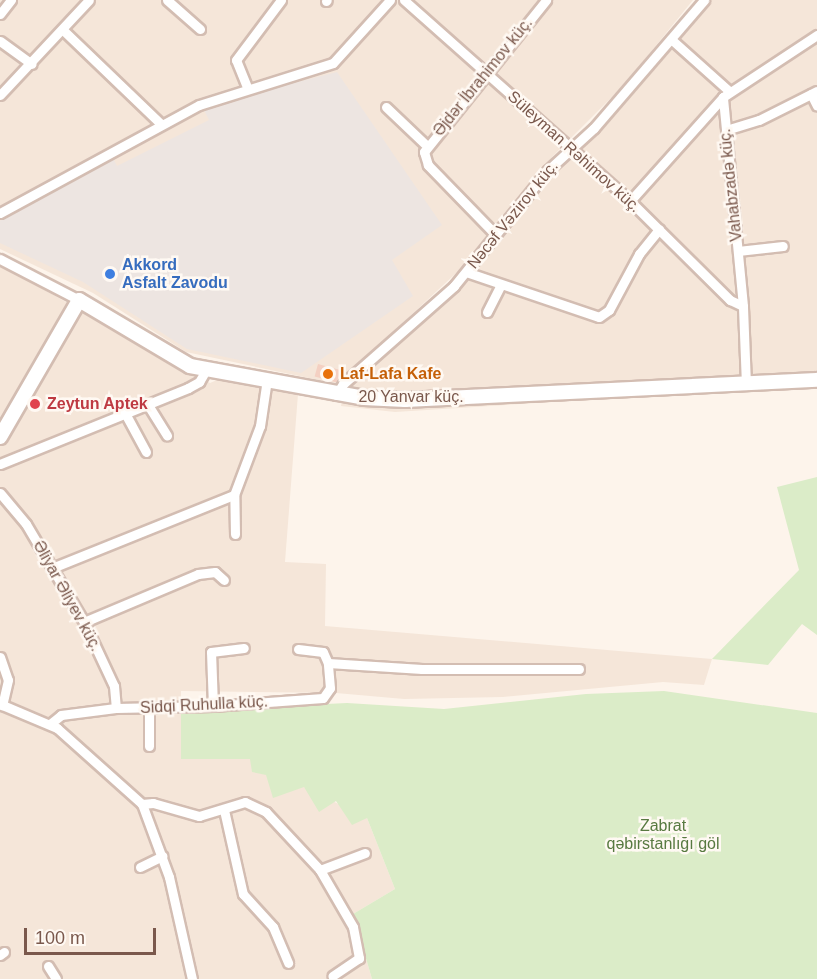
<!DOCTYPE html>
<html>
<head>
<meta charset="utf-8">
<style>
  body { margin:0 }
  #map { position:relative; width:817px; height:979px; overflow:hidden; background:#fdf4eb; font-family:Arial,sans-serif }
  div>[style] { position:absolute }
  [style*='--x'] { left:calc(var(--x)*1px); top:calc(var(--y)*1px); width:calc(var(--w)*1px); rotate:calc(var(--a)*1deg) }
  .residential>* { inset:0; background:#f5e6d9 }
  .industrial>* { inset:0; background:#ede5e1 }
  .green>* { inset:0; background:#dbecc8 }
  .building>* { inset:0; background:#f4d0c2; transform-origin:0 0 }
  .roads { filter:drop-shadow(2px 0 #d3bdb2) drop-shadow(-2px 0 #d3bdb2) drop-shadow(0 2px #d3bdb2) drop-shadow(0 -2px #d3bdb2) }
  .street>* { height:9px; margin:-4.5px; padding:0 4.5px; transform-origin:4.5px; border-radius:4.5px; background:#fff }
  .secondary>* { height:14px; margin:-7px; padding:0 7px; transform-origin:7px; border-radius:7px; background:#fff }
  .dots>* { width:16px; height:16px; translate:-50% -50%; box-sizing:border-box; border:3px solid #fff9f3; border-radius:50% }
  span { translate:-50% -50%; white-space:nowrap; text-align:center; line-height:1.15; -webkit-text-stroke:5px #fff9f3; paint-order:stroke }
  .street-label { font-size:16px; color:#7a584c }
  .shop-label { font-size:16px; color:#366cbe; font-weight:700 }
  .left { translate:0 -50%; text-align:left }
  .food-label { font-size:16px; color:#c56008; font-weight:700 }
  .health-label { font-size:16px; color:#be3a42; font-weight:700 }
  .park-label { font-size:16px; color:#587a41 }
  .scale { position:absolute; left:24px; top:928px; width:132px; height:27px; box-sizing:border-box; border:3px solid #7a584c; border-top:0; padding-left:8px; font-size:18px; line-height:21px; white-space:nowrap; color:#7a584c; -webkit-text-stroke:4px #fff9f3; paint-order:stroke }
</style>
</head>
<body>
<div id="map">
  <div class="residential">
    <i style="clip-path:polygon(0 0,693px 0,623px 86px,553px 156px,467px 263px,337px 384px,186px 352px,93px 293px,0 249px)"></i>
    <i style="clip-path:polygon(710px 0,817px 0,817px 385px,395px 412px,341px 406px,345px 388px,450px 296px,560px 165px,588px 143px)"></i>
    <i style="clip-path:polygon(0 265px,210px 383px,224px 377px,298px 394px,285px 562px,326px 564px,325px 626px,712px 659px,704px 685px,663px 682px,503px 697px,404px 699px,336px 693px,181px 691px,181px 759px,251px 759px,266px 775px,304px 787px,367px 818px,395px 889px,353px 914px,372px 979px,0 979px)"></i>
  </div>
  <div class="industrial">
    <i style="clip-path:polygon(337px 72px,442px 225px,392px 260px,413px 296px,301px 373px,187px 349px,83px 282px,0 243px,0 221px,8px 211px,113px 158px,117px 166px,209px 120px,204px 110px,226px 100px)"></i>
  </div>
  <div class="green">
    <i style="clip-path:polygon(817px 477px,817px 635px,802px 624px,768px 665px,712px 659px,799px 570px,777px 487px)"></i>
    <i style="clip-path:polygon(664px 691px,817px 713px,817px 979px,372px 979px,353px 914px,395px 889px,367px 818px,352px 825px,336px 801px,319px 812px,304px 787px,273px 798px,266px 775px,252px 772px,250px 759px,181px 759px,181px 711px,347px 703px,444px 709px,586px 694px)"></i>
  </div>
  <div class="building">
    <i style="left:318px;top:364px;width:23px;height:13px;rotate:15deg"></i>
  </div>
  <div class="roads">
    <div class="street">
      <i style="--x:167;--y:0;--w:44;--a:41.3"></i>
      <i style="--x:404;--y:0;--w:302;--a:41.6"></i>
      <i style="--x:630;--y:201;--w:141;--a:44.7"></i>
      <i style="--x:730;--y:300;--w:14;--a:25"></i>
      <i style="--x:326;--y:1;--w:1;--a:-45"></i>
      <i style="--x:0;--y:14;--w:18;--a:-52"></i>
      <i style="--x:63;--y:30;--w:136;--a:43.8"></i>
      <i style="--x:672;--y:40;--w:75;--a:41.8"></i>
      <i style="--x:0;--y:41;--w:39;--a:36"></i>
      <i style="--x:247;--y:87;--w:29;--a:-112"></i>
      <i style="--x:236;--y:60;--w:75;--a:-53.1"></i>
      <i style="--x:811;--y:94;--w:13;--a:63"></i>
      <i style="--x:0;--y:95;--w:130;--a:-46.9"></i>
      <i style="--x:386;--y:107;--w:57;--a:43.6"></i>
      <i style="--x:726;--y:130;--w:34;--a:-17"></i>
      <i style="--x:759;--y:120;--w:65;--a:-26.6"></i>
      <i style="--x:630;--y:201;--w:140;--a:-48.2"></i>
      <i style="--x:0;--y:213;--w:226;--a:-28.5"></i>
      <i style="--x:199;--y:105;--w:140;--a:-17.4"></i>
      <i style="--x:333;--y:63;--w:85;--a:-47.9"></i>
      <i style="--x:496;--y:235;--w:98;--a:-134.2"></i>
      <i style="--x:428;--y:165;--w:14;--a:-107"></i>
      <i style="--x:424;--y:152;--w:195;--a:-51.2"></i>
      <i style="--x:738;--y:251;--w:45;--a:-6.3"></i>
      <i style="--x:0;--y:259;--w:89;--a:27.4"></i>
      <i style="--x:466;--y:272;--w:140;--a:18.7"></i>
      <i style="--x:599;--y:317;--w:12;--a:-35"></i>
      <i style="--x:609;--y:310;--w:64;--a:-61.8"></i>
      <i style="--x:639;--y:254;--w:32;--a:-51"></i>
      <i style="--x:487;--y:312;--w:28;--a:-63"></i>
      <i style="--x:746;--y:385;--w:79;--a:-92.2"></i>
      <i style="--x:743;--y:306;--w:210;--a:-95.5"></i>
      <i style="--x:723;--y:97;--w:113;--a:-33.4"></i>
      <i style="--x:336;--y:395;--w:13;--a:-58"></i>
      <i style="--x:343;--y:384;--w:148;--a:-41.4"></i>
      <i style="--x:454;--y:286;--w:149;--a:-51"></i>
      <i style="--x:548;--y:170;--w:62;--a:-42.4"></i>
      <i style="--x:594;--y:128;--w:169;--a:-49.3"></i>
      <i style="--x:148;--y:405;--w:36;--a:58"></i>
      <i style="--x:126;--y:415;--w:42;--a:61.6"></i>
      <i style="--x:0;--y:464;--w:203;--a:-22"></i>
      <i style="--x:188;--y:388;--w:13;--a:-29"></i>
      <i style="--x:199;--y:382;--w:14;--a:-60"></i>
      <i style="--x:0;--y:493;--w:40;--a:50"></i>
      <i style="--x:26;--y:524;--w:114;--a:59.4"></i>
      <i style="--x:84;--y:622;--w:71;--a:64.9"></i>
      <i style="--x:114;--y:686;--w:22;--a:85"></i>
      <i style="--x:235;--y:534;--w:39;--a:-91"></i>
      <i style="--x:234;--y:495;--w:74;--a:-69.4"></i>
      <i style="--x:260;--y:426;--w:48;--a:-81.5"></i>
      <i style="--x:52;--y:568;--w:196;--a:-21.9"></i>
      <i style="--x:84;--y:622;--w:124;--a:-22.8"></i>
      <i style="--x:198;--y:574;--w:17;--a:-7"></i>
      <i style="--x:215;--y:572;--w:12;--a:42"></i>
      <i style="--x:298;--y:649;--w:25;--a:7"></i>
      <i style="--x:323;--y:652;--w:12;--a:66"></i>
      <i style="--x:0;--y:657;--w:24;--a:71"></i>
      <i style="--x:8;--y:680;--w:26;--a:103"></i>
      <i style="--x:0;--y:704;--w:62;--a:22.8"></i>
      <i style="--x:57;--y:728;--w:114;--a:41.8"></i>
      <i style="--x:142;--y:804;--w:78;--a:69.7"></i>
      <i style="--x:169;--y:877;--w:105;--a:77.3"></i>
      <i style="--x:213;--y:706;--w:54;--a:-92.1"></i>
      <i style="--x:211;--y:652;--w:33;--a:-7"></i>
      <i style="--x:149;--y:709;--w:37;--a:90"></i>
      <i style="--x:50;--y:724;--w:14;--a:-39"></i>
      <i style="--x:61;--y:715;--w:55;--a:-7.3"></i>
      <i style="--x:116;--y:708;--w:97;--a:-1.2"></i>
      <i style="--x:213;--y:706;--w:110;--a:-4.2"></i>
      <i style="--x:323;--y:698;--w:12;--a:-55"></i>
      <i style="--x:330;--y:688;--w:25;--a:-95"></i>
      <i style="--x:328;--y:663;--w:94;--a:3.7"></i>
      <i style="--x:422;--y:669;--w:157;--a:0"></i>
      <i style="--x:142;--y:804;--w:11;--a:-5"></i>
      <i style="--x:153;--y:803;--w:48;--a:15.8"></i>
      <i style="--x:199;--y:816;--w:48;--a:-16.9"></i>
      <i style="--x:245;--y:802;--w:23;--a:25"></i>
      <i style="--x:266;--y:812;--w:79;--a:47"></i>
      <i style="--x:320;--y:870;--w:66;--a:59.9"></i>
      <i style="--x:353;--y:927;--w:32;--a:79"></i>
      <i style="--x:359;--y:958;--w:32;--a:146"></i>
      <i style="--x:224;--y:810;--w:86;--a:77.3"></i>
      <i style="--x:243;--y:894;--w:45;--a:47.7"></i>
      <i style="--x:273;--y:927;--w:39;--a:67"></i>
      <i style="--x:140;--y:867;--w:25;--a:-26"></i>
      <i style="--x:320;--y:870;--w:48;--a:-20.7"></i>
      <i style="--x:0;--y:955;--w:5;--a:-37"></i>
      <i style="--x:48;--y:966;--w:15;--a:58"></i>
    </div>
    <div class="secondary">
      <i style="--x:0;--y:437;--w:158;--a:-60"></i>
      <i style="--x:79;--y:300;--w:129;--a:30.7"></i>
      <i style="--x:190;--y:366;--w:177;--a:10.4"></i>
      <i style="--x:364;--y:398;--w:41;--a:2.8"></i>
      <i style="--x:405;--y:400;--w:412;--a:-2.8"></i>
    </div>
  </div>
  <div class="dots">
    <i style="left:110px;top:274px;background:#3f7fe0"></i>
    <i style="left:328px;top:374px;background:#e8710a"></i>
    <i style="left:35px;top:404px;background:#e0444e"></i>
  </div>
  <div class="street-label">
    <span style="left:483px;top:77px;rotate:-51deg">Əjdər İbrahimov küç.</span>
    <span style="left:574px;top:152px;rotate:42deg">Süleyman Rəhimov küç.</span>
    <span style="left:731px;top:185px;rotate:-96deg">Vahabzadə küç.</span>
    <span style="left:513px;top:215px;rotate:-51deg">Nəcəf Vəzirov küç.</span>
    <span style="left:411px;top:397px">20 Yanvar küç.</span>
    <span style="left:67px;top:596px;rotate:61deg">Əliyar Əliyev küç.</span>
    <span style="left:204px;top:705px;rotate:-3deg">Sidqi Ruhulla küç.</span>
  </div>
  <div class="shop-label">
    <span class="left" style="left:122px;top:274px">Akkord<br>Asfalt Zavodu</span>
  </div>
  <div class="food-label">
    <span class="left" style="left:340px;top:374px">Laf-Lafa Kafe</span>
  </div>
  <div class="health-label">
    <span class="left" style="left:47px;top:404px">Zeytun Aptek</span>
  </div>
  <div class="park-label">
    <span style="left:663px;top:835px">Zabrat<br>qəbirstanlığı göl</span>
  </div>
  <div class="scale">100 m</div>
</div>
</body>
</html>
